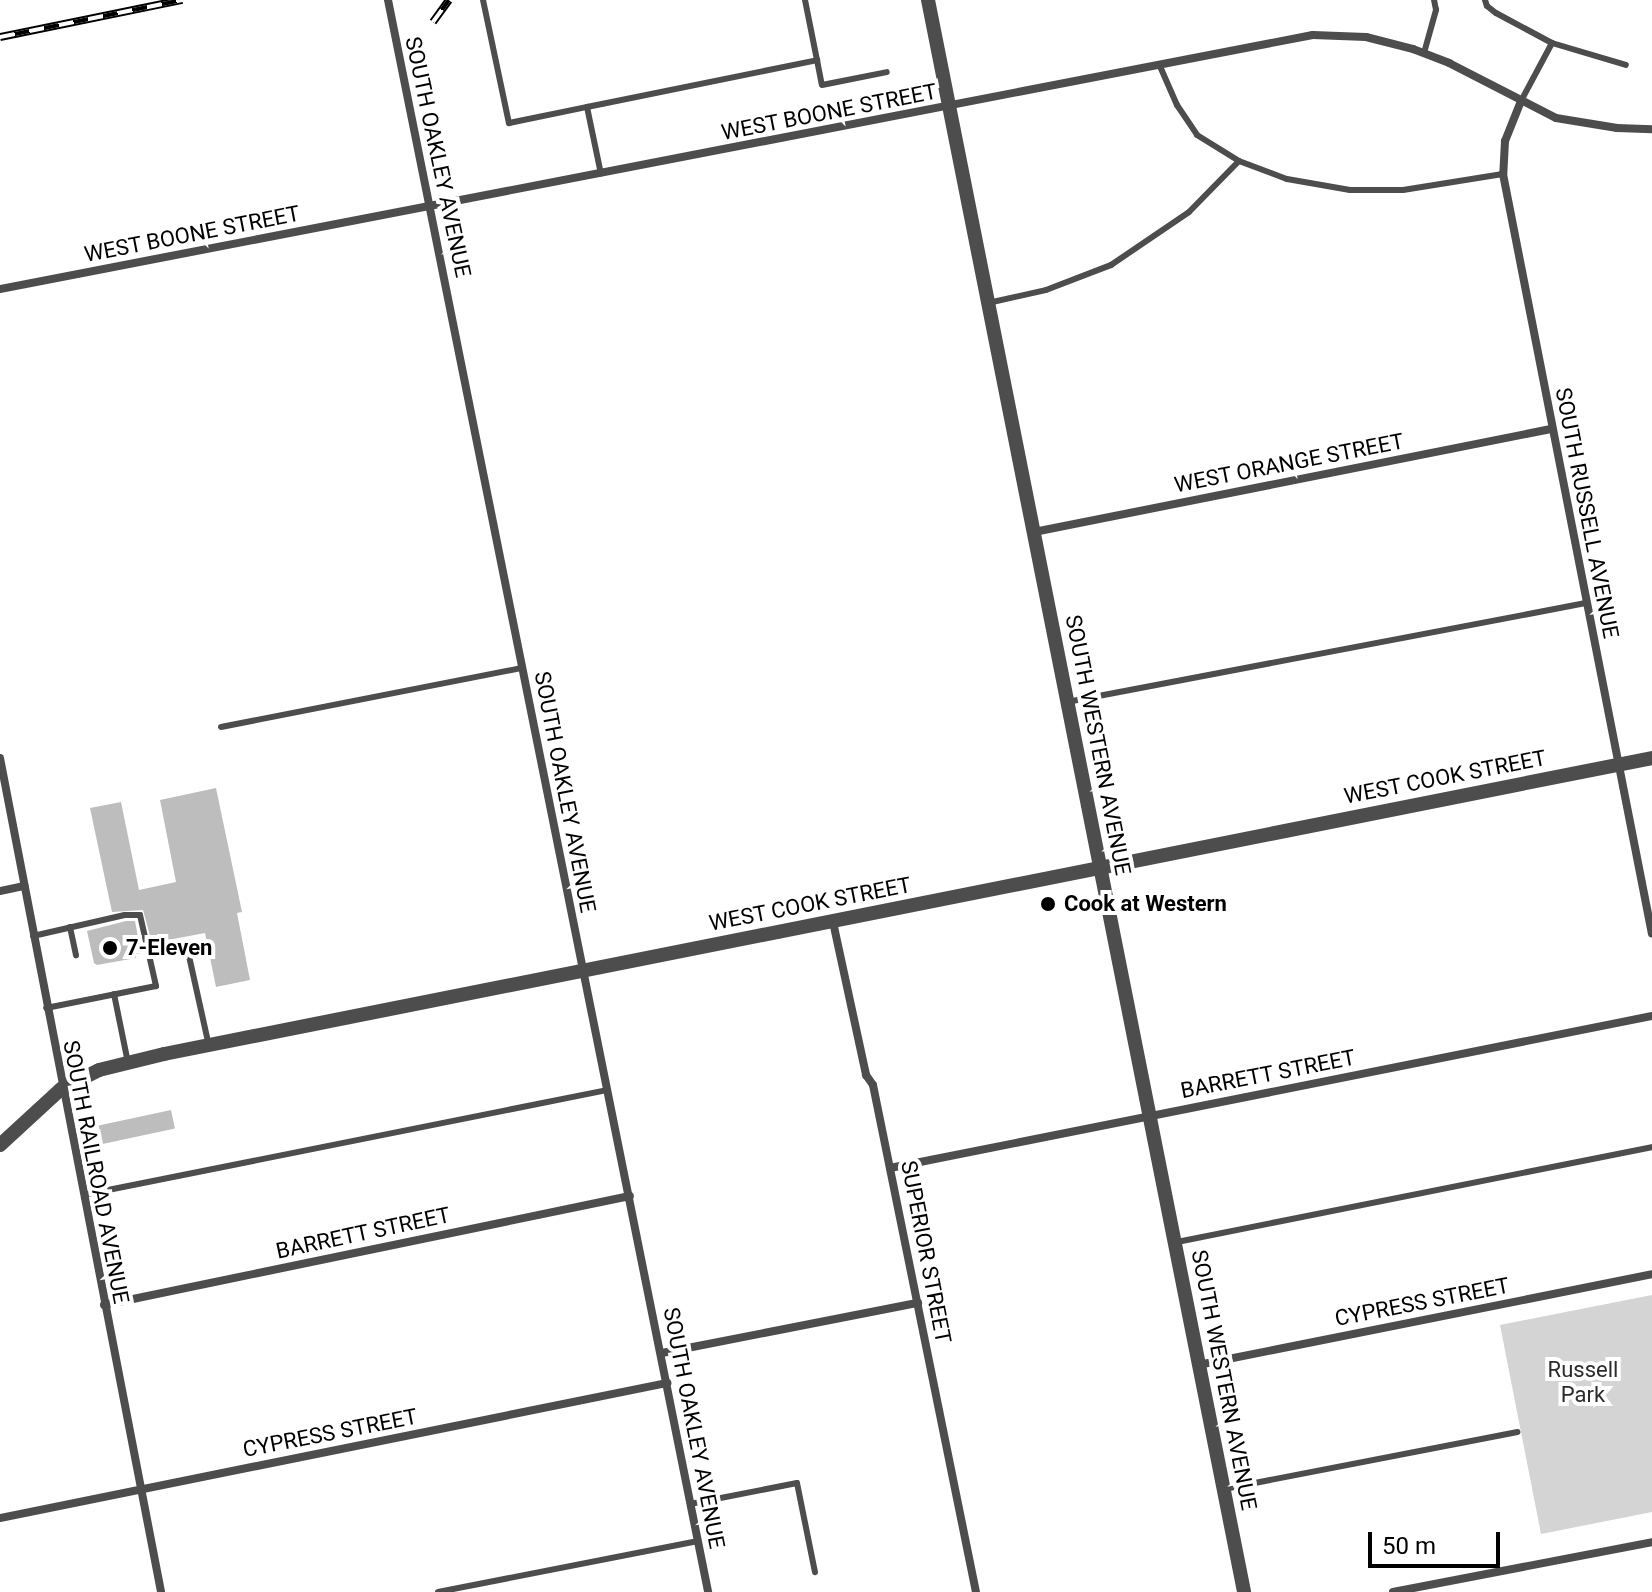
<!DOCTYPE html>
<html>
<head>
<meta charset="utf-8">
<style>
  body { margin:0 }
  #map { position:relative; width:1652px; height:1592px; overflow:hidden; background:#fff; font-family:Roboto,sans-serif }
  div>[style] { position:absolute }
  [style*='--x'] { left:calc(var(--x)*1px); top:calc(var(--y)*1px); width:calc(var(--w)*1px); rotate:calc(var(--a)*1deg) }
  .green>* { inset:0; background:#d4d4d4 }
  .building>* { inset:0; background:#bdbdbd; transform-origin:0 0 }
  .service>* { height:6px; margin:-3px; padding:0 3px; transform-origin:3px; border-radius:3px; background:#4d4d4d }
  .minor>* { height:8px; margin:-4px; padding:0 4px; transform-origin:4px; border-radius:4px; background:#4d4d4d }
  .tertiary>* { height:14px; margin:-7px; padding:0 7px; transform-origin:7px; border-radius:7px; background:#4d4d4d }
  .rail>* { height:8px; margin-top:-4px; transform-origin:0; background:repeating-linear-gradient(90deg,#fff 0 15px,#000 0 30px); box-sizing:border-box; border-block:2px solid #000 }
  .dots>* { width:22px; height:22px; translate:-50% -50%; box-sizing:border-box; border:4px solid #fff; border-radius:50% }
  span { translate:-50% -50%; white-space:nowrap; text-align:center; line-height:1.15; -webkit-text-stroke:8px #fff; paint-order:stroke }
  .street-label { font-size:22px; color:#000 }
  .poi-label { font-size:22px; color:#000; font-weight:700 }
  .left { translate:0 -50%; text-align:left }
  .park-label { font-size:22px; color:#2b2b2b }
  .scale { position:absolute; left:1368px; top:1532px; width:132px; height:36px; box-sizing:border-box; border:4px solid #000; border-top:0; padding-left:10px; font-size:24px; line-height:28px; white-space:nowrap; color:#000; -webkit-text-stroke:6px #fff; paint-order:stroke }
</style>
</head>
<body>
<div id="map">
  <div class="green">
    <i style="clip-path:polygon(1652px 1295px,1652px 1512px,1541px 1534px,1500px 1325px)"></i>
  </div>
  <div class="building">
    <i style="clip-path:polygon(216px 788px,242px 912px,237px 913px,250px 980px,216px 987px,205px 933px,152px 943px,143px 910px,112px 912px,90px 808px,121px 802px,139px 890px,176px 882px,160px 800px)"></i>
    <i style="clip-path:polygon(126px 921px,135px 921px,141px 953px,135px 954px,136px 958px,97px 965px,94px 963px,87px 931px)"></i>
    <i style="left:171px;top:1110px;width:19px;height:74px;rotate:78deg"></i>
  </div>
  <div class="service">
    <i style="--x:483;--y:0;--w:126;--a:78.1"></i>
    <i style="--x:509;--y:123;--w:80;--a:-11.6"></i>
    <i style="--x:587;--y:107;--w:68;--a:78.2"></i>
    <i style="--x:805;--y:0;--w:61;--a:78.7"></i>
    <i style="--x:1485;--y:0;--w:6;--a:72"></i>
    <i style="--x:1487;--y:6;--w:11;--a:38"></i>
    <i style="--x:1496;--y:13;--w:64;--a:28.2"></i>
    <i style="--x:1552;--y:43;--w:66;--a:118.1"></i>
    <i style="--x:1552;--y:43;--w:77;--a:16.6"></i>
    <i style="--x:1424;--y:53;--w:45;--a:-74.4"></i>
    <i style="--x:1436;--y:10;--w:10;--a:-101"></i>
    <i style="--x:1159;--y:64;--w:45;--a:66.3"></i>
    <i style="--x:1177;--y:105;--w:36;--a:56"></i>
    <i style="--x:1197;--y:135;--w:49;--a:31.8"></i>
    <i style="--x:1239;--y:161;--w:51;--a:20.6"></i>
    <i style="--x:1287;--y:179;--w:64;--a:9.9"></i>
    <i style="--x:1350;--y:190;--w:53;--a:0"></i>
    <i style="--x:1403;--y:190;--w:101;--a:-9.1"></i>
    <i style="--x:587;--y:107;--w:235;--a:-11.5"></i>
    <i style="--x:817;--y:60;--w:25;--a:79"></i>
    <i style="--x:822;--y:85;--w:66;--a:-11.3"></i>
    <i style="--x:988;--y:303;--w:59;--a:-12.6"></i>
    <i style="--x:1046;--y:290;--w:70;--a:-21"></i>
    <i style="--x:1111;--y:265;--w:94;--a:-34.2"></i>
    <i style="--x:1189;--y:212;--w:71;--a:-45.6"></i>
    <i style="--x:1067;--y:702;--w:528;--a:-10.8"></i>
    <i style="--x:221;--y:727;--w:307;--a:-11.1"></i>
    <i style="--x:70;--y:927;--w:29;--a:78"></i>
    <i style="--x:33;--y:936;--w:94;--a:-12.9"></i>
    <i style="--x:125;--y:915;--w:15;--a:0"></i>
    <i style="--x:140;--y:915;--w:73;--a:77.3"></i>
    <i style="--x:156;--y:986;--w:112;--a:168.7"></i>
    <i style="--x:189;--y:956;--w:92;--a:77.5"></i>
    <i style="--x:114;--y:994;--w:70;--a:78.5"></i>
    <i style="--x:88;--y:1194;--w:529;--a:-11.33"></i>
    <i style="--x:1177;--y:1242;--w:484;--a:-11.3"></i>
    <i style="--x:1224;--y:1489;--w:299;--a:-11"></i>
    <i style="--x:690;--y:1504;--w:109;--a:-11.1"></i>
    <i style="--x:797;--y:1483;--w:91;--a:78.6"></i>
    <i style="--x:438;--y:1592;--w:265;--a:-11.1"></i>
  </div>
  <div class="minor">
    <i style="--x:388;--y:0;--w:1624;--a:78.63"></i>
    <i style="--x:1521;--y:101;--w:43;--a:111.8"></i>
    <i style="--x:1505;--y:141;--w:33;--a:93"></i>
    <i style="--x:1503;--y:174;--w:774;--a:78.91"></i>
    <i style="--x:0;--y:289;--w:1337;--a:-10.95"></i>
    <i style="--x:1313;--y:35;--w:53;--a:2.2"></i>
    <i style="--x:1366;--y:37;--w:49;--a:14.3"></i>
    <i style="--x:1413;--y:49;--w:39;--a:21"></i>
    <i style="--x:1449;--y:63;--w:120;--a:27.2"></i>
    <i style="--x:1556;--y:118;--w:62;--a:9.3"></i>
    <i style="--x:1617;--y:128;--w:35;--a:2"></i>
    <i style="--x:1034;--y:532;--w:527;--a:-11.27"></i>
    <i style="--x:0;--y:758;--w:849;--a:79.07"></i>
    <i style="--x:0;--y:891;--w:25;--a:-12"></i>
    <i style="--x:833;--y:922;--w:157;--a:77.8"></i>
    <i style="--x:866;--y:1075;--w:12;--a:55"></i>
    <i style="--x:873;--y:1085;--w:517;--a:78.52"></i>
    <i style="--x:890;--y:1168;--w:777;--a:-11.28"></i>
    <i style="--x:104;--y:1305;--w:537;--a:-11.71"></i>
    <i style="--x:662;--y:1353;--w:261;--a:-11.1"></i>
    <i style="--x:1198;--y:1365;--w:463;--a:-11.3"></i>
    <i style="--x:0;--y:1518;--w:681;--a:-11.44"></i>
    <i style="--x:1393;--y:1592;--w:264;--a:-10.9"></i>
  </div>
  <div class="tertiary">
    <i style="--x:928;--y:0;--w:1623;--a:78.77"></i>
    <i style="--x:0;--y:1145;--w:83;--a:-42.6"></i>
    <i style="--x:61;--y:1089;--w:42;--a:-26.6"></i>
    <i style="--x:99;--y:1070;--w:67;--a:-13.8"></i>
    <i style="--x:164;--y:1054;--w:1517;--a:-11.25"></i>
  </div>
  <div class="rail">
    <i style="--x:433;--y:22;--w:27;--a:-54"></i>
    <i style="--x:0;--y:37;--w:186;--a:-11.5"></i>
  </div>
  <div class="dots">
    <i style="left:1048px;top:904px;background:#000"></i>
    <i style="left:110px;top:948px;background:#000"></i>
  </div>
  <div class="street-label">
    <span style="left:829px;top:112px;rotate:-11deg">WEST BOONE STREET</span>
    <span style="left:438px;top:157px;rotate:78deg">SOUTH OAKLEY AVENUE</span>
    <span style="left:192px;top:234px;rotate:-11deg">WEST BOONE STREET</span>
    <span style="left:1289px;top:463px;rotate:-11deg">WEST ORANGE STREET</span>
    <span style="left:1587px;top:513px;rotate:79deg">SOUTH RUSSELL AVENUE</span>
    <span style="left:1098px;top:745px;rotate:79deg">SOUTH WESTERN AVENUE</span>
    <span style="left:1445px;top:777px;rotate:-11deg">WEST COOK STREET</span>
    <span style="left:565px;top:792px;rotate:79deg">SOUTH OAKLEY AVENUE</span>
    <span style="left:810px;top:904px;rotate:-11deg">WEST COOK STREET</span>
    <span style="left:1268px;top:1074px;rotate:-11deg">BARRETT STREET</span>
    <span style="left:96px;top:1172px;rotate:79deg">SOUTH RAILROAD AVENUE</span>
    <span style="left:363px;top:1233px;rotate:-12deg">BARRETT STREET</span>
    <span style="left:926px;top:1252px;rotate:79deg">SUPERIOR STREET</span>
    <span style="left:1422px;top:1302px;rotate:-11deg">CYPRESS STREET</span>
    <span style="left:1224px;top:1380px;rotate:79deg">SOUTH WESTERN AVENUE</span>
    <span style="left:694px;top:1428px;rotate:79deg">SOUTH OAKLEY AVENUE</span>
    <span style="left:330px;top:1433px;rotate:-11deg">CYPRESS STREET</span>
  </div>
  <div class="poi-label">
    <span class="left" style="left:1064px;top:904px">Cook at Western</span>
    <span class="left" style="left:126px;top:948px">7-Eleven</span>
  </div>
  <div class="park-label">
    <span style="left:1583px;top:1382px">Russell<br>Park</span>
  </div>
  <div class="scale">50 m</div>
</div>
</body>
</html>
